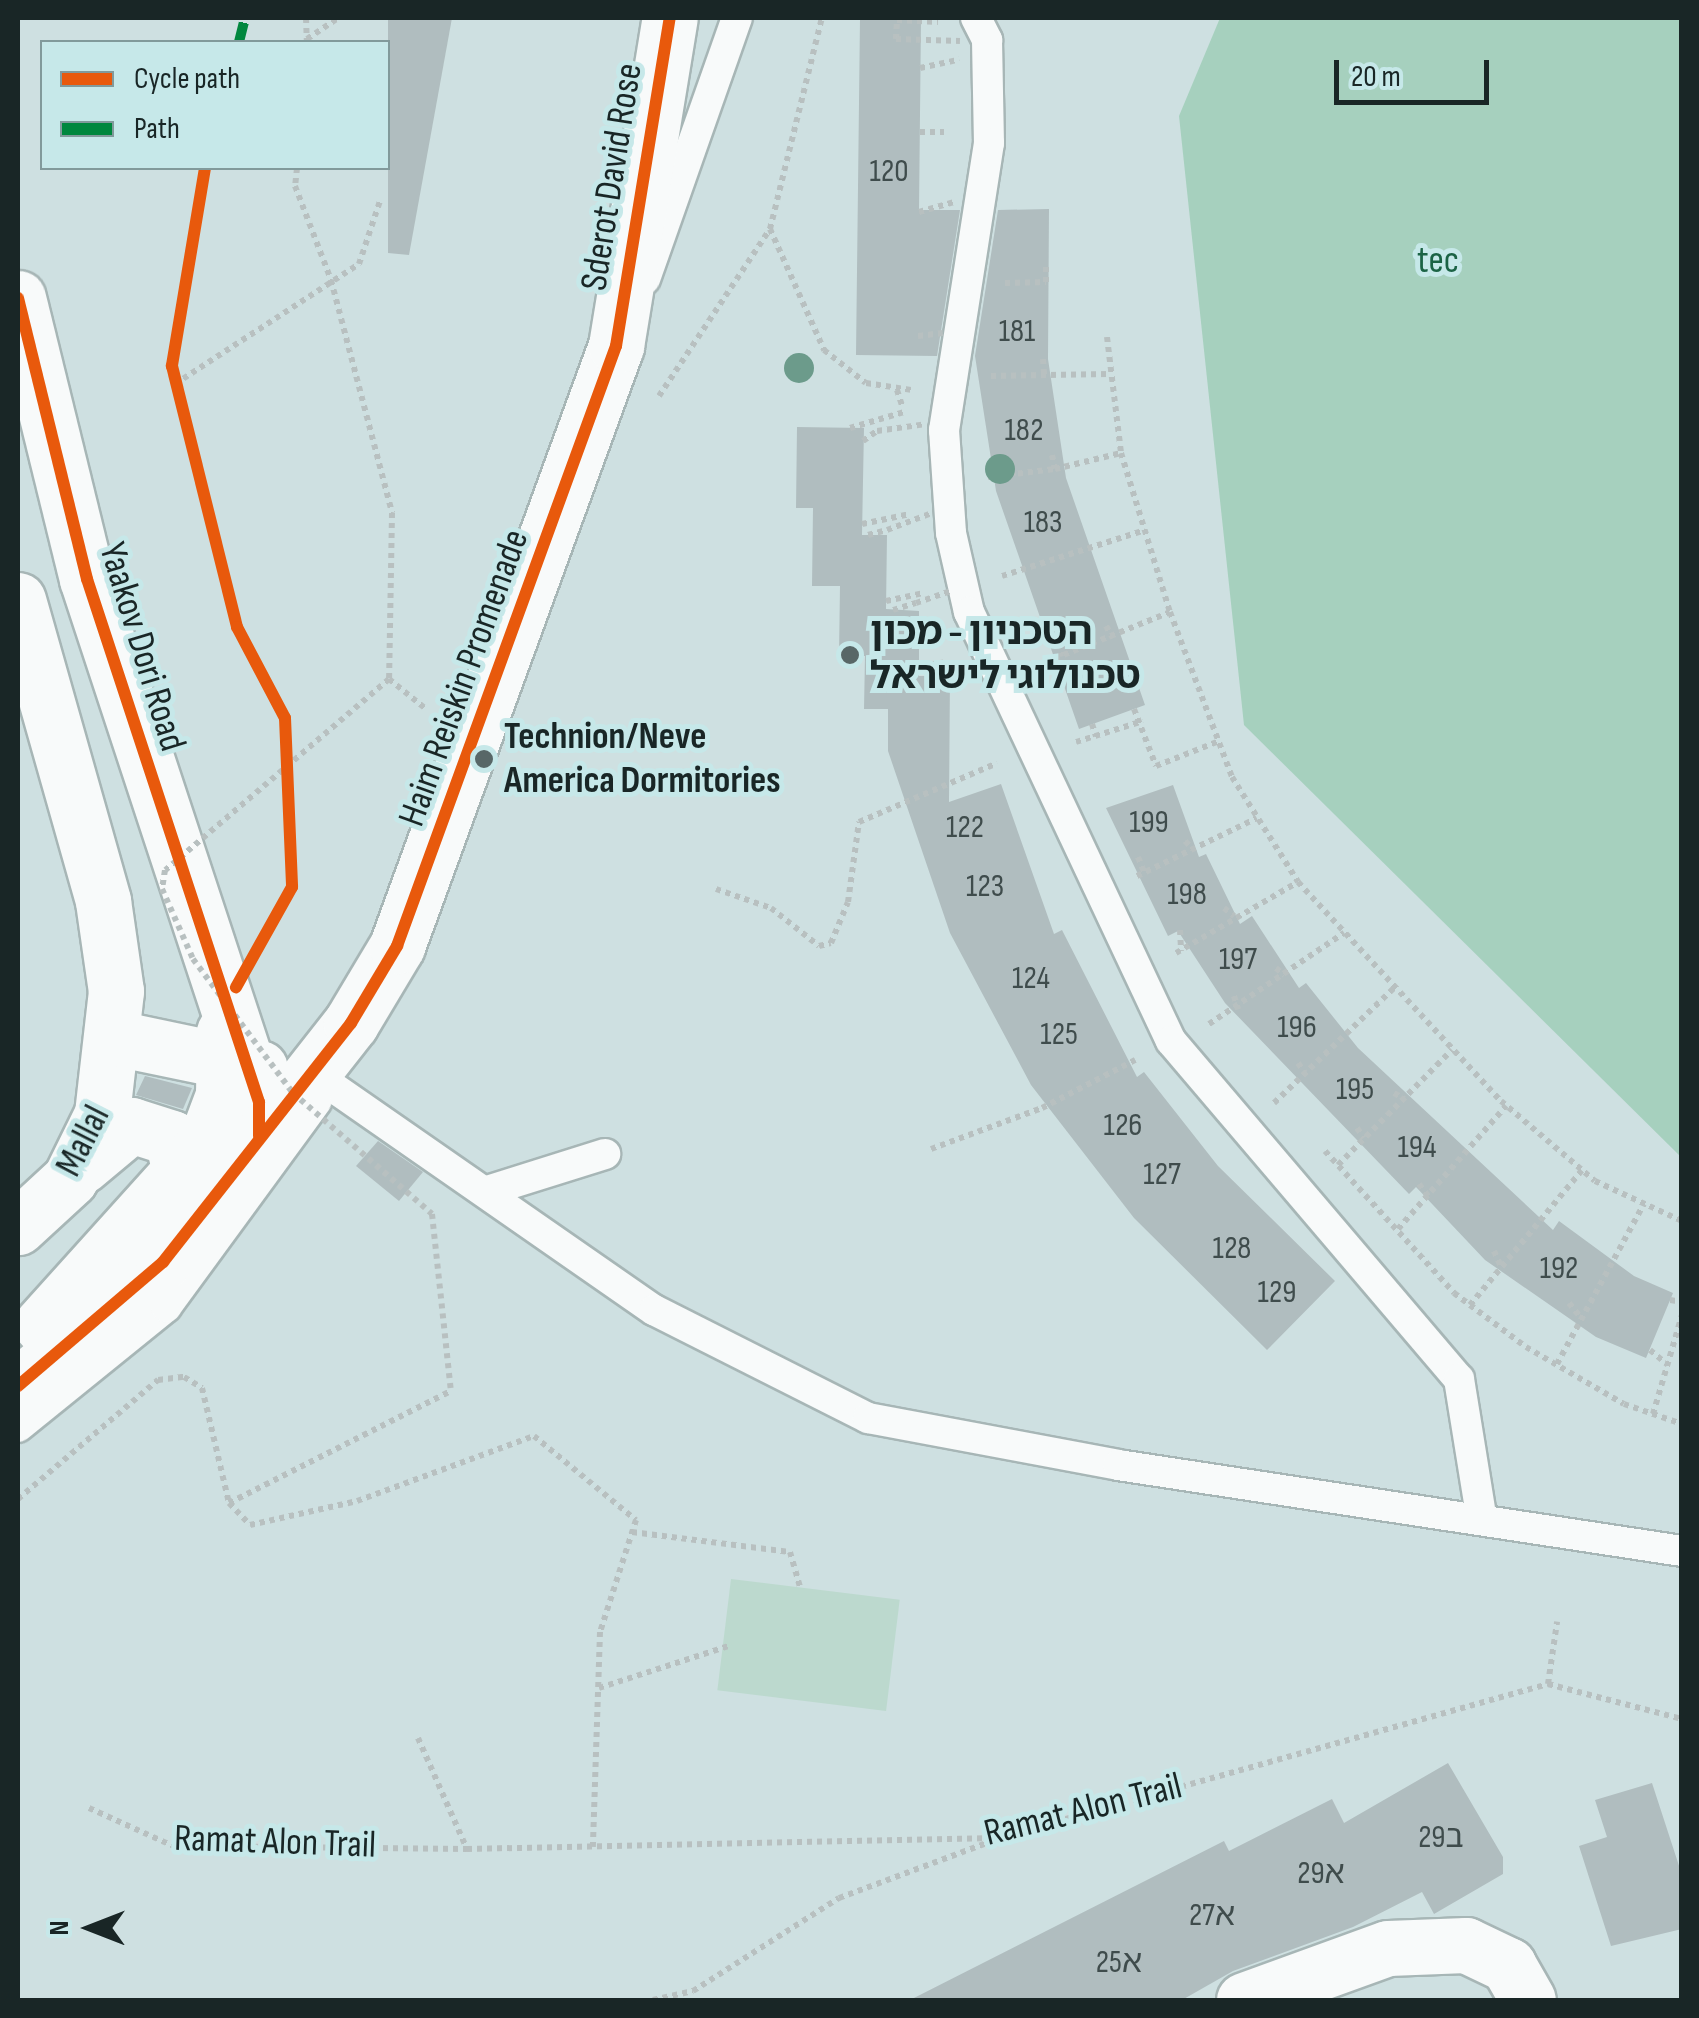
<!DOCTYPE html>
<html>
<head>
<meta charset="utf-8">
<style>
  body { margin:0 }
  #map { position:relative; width:1699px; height:2018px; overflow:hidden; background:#cee0e1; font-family:"Sofia Sans Condensed","Noto Sans Hebrew",sans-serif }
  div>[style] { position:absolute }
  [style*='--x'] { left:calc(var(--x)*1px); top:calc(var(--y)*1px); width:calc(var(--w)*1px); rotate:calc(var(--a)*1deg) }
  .green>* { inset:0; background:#bcd9ce; transform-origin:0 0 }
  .forest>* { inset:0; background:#a6d0be }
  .building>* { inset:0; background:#b0bdbf }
  .path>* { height:6px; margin-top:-3px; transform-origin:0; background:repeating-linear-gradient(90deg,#b8c0c0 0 5px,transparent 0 10px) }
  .roads { filter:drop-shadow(2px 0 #a7b6b6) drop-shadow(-2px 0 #a7b6b6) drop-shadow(0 2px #a7b6b6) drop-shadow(0 -2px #a7b6b6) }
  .lane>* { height:30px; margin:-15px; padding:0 15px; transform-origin:15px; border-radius:15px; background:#f8fafa }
  .street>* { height:55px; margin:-27.5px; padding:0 27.5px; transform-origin:27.5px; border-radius:27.5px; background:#f8fafa }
  .secondary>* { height:55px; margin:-27.5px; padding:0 27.5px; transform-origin:27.5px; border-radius:27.5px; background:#f8fafa }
  .path-bridge>* { height:6px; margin-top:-3px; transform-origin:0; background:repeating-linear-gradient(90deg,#b8c0c0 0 5px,transparent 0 10px) }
  .quiet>* { height:10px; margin-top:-5px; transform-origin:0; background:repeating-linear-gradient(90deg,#00873e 0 20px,transparent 0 30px) }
  .cycleway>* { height:12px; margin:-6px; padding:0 6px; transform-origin:6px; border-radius:6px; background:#e8590c }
  .trees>* { width:30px; height:30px; margin:-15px; border-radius:50%; background:#6c9b8b }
  .dots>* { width:28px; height:28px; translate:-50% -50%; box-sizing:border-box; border:5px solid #c6e8e9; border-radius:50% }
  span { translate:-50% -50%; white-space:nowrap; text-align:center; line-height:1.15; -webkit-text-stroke:10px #c6e8e9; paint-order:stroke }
  .number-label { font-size:32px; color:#3f4c4c }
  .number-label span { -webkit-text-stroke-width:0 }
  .street-label { font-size:38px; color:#192626 }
  .park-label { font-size:38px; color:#1b6345 }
  .poi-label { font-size:38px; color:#192626; font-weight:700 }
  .left { translate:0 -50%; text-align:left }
  .frame { position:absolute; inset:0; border:20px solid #192626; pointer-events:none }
  .legend { position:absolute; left:40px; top:40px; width:350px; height:130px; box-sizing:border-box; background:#c6e8e9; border:2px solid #819a9b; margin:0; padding:12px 18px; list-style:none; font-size:30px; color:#192626 }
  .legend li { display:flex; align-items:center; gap:20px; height:50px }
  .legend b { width:50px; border:2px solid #819a9b }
  .north { position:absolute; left:40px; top:1878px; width:100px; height:100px; -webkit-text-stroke:8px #c6e8e9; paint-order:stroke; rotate:270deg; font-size:28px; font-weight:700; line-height:40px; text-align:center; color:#192626 }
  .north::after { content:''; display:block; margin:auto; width:35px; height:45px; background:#192626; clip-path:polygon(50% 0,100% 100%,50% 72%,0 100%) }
  .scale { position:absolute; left:1334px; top:60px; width:155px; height:45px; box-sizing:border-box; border:5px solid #192626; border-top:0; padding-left:12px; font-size:30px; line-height:35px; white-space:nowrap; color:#192626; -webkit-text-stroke:8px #c6e8e9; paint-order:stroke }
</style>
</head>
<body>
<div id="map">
  <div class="green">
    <i style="left:731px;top:1579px;width:170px;height:112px;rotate:7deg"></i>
  </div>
  <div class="forest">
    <i style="clip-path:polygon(1220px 18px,1681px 18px,1681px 1157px,1244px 725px,1179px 116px)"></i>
  </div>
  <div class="building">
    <i style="clip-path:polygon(388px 18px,452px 18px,409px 255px,388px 253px)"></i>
    <i style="clip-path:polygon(860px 18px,921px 18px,919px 210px,960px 210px,937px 356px,856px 355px)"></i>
    <i style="clip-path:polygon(1049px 209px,1048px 359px,1066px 478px,1145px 705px,1079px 729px,996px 491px,975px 356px,998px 210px)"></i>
    <i style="clip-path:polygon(797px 427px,864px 428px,862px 535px,887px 535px,886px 609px,919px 611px,919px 676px,950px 676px,949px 802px,1001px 784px,1054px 934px,1062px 930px,1137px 1077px,1144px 1072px,1218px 1166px,1335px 1281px,1267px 1350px,1134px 1218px,1031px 1085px,950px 933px,888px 751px,888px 709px,864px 709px,865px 656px,839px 656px,840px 586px,812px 586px,813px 508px,796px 508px)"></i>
    <i style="clip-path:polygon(1173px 785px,1199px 857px,1206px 854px,1240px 924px,1252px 916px,1299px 988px,1306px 983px,1358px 1048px,1553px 1230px,1559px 1221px,1634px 1276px,1673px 1293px,1646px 1358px,1596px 1337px,1485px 1260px,1416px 1187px,1409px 1194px,1225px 1003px,1178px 931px,1168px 936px,1106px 808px)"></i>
    <i style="clip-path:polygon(145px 1076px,192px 1088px,183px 1109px,136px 1095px)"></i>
    <i style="clip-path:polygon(378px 1141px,423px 1172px,399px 1201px,356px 1166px)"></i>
    <i style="clip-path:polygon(1448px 1763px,1503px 1857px,1503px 1874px,1434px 1914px,1422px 1892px,1353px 1927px,1233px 1971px,1182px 2000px,910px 2000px,1224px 1841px,1229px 1851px,1332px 1799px,1344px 1823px)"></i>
    <i style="clip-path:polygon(1652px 1783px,1682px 1875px,1682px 1929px,1611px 1946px,1579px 1846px,1607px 1837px,1595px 1800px)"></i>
  </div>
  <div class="path">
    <i style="--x:306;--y:18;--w:23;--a:88"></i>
    <i style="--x:307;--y:39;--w:37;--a:-34"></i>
    <i style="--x:896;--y:39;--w:19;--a:-87"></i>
    <i style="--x:897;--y:20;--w:41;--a:2.8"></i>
    <i style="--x:920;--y:132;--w:24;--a:0"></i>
    <i style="--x:297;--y:168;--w:18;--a:96"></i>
    <i style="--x:295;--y:186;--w:101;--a:69"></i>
    <i style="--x:331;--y:280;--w:241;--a:75.3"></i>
    <i style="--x:392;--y:513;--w:166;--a:91"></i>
    <i style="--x:389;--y:679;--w:48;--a:39"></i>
    <i style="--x:770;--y:229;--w:133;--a:65.9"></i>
    <i style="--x:824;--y:350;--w:53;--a:38.2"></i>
    <i style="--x:866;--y:383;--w:47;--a:8.7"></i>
    <i style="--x:1005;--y:283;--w:41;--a:-1.4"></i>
    <i style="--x:1046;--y:282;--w:16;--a:-90"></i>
    <i style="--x:1107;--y:337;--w:117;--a:83.1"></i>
    <i style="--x:1121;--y:453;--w:166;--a:72.9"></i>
    <i style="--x:1170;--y:612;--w:176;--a:69.4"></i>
    <i style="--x:1232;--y:777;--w:124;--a:57.8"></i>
    <i style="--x:1298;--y:882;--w:299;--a:47.2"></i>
    <i style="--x:1501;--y:1101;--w:123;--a:40.4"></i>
    <i style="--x:1595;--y:1181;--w:96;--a:24.7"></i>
    <i style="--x:1043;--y:359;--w:16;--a:86"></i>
    <i style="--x:991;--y:376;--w:118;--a:-1"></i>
    <i style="--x:175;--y:384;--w:220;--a:-33.1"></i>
    <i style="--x:359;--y:264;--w:66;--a:-71.6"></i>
    <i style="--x:897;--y:390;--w:19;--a:72"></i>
    <i style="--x:659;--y:396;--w:201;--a:-56.4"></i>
    <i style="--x:770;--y:229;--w:217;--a:-76.2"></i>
    <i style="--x:850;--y:428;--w:56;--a:-16.5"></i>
    <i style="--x:863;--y:441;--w:17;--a:-36"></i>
    <i style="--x:1052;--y:455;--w:14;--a:78"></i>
    <i style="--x:1055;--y:469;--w:68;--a:-13.6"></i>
    <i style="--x:1011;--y:462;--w:14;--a:82"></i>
    <i style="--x:988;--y:477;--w:67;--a:-6.8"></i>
    <i style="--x:862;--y:524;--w:49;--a:-11.8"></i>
    <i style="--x:868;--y:535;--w:20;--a:-15"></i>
    <i style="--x:1002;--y:576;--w:150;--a:-17.8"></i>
    <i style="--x:886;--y:601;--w:39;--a:-12"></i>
    <i style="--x:893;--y:610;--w:24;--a:-17"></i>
    <i style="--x:1106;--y:626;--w:14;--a:60"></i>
    <i style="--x:1058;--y:643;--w:14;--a:78"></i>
    <i style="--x:919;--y:666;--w:29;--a:-8"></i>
    <i style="--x:1036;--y:666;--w:144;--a:-21.9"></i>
    <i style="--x:925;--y:676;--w:20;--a:-15"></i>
    <i style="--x:1134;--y:709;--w:61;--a:68.9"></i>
    <i style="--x:1156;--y:766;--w:68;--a:-21.6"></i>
    <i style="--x:1092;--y:724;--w:13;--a:72"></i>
    <i style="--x:1076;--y:742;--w:70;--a:-17.4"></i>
    <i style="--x:1185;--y:841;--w:11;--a:45"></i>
    <i style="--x:1138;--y:857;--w:16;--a:68"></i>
    <i style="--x:1137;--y:876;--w:133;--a:-25.8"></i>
    <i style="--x:716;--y:889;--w:58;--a:19.1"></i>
    <i style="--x:771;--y:908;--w:61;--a:38.4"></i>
    <i style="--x:819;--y:946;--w:12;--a:-14"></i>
    <i style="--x:831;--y:943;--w:44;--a:-67.5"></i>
    <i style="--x:848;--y:902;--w:81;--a:-82.2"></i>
    <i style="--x:859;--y:822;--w:150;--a:-23.1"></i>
    <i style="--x:1224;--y:908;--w:13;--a:39"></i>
    <i style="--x:1180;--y:930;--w:21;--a:87"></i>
    <i style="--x:1176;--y:953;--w:141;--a:-30.2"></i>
    <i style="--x:1276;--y:968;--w:11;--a:41"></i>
    <i style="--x:1234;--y:996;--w:14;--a:73"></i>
    <i style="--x:1209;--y:1024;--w:163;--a:-34"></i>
    <i style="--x:1298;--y:1063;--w:12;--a:55"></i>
    <i style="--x:1394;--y:1093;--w:12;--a:31"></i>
    <i style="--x:1274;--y:1103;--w:166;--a:-43.8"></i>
    <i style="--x:1357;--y:1128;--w:12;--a:55"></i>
    <i style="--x:931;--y:1149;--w:118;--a:-20.3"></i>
    <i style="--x:1042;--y:1108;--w:105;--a:-27.3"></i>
    <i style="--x:1325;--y:1151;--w:192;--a:47.7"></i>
    <i style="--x:1454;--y:1293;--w:90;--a:36.9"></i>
    <i style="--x:1526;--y:1347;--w:113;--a:30.2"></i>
    <i style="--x:1624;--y:1404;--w:61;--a:19"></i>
    <i style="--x:1338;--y:1165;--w:162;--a:-45.3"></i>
    <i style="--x:1419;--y:1184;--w:15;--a:53"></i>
    <i style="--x:1398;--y:1229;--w:164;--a:-48.7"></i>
    <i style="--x:1494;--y:1251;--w:17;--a:66"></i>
    <i style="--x:1670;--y:1300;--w:12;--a:9"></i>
    <i style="--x:1569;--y:1303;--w:19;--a:51"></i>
    <i style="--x:1470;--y:1305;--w:175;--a:-50.3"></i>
    <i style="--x:1650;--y:1350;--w:23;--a:40"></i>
    <i style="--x:1557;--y:1364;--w:182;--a:-61.5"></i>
    <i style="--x:1653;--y:1414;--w:103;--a:-73.7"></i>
    <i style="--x:18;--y:1499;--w:184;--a:-40.4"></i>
    <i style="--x:158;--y:1380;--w:26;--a:-7"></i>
    <i style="--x:184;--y:1377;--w:21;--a:31"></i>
    <i style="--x:202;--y:1388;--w:118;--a:76.8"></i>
    <i style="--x:229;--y:1503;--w:30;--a:46"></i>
    <i style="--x:250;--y:1525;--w:110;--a:-12.6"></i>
    <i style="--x:357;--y:1501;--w:189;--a:-20.2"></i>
    <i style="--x:534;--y:1436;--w:132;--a:39.5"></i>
    <i style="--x:636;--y:1520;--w:118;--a:107.8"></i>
    <i style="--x:600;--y:1632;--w:215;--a:91.9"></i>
    <i style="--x:229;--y:1503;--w:249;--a:-26.8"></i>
    <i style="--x:632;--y:1532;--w:159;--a:7.2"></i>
    <i style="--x:790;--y:1552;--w:36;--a:74"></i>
    <i style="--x:1548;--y:1684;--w:63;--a:-81.7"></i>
    <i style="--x:599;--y:1688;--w:139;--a:-18"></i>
    <i style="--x:418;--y:1738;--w:121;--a:66.2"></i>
    <i style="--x:467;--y:1849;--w:531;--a:-1.19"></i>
    <i style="--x:998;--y:1838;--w:571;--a:-15.64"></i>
    <i style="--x:1548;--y:1684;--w:138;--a:14.6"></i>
    <i style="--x:89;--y:1808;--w:92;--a:24.3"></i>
    <i style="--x:173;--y:1846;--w:294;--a:0.6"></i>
    <i style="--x:653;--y:2000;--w:41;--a:-12.7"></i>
    <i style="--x:693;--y:1991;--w:173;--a:-32.5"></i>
    <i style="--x:839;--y:1898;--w:163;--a:-20.4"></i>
  </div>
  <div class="roads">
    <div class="lane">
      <i style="--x:976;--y:18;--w:25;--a:63"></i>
      <i style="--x:987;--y:40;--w:103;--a:88.9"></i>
      <i style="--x:989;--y:143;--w:291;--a:98.9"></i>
      <i style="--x:944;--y:430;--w:103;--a:86.1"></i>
      <i style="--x:951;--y:533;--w:81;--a:77.2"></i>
      <i style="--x:969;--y:612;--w:474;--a:64.8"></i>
      <i style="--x:1171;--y:1041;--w:444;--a:49.6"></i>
      <i style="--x:1459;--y:1379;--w:138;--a:80.8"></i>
      <i style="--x:645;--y:279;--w:277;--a:-70.6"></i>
      <i style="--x:327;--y:1083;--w:398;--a:34.8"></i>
      <i style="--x:654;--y:1310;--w:240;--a:26.8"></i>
      <i style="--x:868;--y:1418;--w:254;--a:10.6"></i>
      <i style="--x:1118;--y:1465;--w:571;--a:8.67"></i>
      <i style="--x:487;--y:1191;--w:124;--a:-17.4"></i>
      <i style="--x:18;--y:1427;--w:191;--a:-39"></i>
      <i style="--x:166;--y:1307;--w:255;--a:-53.8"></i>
    </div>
    <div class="street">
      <i style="--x:1244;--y:2000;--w:153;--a:-19.9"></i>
      <i style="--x:1388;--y:1948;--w:78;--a:-2.2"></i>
      <i style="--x:1466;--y:1945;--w:47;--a:25.5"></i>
      <i style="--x:1508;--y:1965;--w:40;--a:60.3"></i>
    </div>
    <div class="secondary">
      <i style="--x:18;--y:298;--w:289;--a:76.2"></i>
      <i style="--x:87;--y:579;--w:551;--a:71.8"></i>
      <i style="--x:259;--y:1102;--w:34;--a:90"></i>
      <i style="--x:18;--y:600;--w:313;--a:74.2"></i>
      <i style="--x:103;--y:901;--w:91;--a:81.8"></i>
      <i style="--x:116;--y:991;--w:124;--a:96.5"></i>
      <i style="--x:102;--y:1114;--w:72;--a:116.2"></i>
      <i style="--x:70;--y:1179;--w:71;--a:137.3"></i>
      <i style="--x:116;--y:1038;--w:147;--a:11.8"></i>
      <i style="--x:82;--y:1166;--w:64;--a:-39.9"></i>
      <i style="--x:131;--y:1125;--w:43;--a:17.6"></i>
      <i style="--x:172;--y:1138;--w:36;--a:77"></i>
      <i style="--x:41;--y:1325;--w:245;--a:-48"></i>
      <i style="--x:205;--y:1143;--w:51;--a:-69.4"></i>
      <i style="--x:223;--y:1095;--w:63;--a:-89.1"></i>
      <i style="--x:18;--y:1386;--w:191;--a:-40.5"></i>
      <i style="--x:163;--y:1262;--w:304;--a:-51.8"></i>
      <i style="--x:351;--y:1023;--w:90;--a:-59.1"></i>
      <i style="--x:397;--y:946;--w:639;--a:-69.95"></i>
      <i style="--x:616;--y:346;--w:332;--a:-80.7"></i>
    </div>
  </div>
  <div class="path-bridge">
    <i style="--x:896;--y:39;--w:64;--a:1.8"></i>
    <i style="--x:920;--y:68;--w:40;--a:-12"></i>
    <i style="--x:919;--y:212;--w:37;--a:-16"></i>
    <i style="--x:918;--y:336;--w:25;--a:-7"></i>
    <i style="--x:877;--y:431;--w:49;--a:-8.1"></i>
    <i style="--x:887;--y:530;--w:48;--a:-20.7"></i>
    <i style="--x:916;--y:603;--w:37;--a:-19"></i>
    <i style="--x:944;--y:671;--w:30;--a:-14"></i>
    <i style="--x:389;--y:679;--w:294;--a:139.5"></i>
    <i style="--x:165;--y:870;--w:19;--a:99"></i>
    <i style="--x:162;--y:889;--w:77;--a:66.1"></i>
    <i style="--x:193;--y:959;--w:167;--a:53.3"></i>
    <i style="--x:293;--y:1093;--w:184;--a:41"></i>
    <i style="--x:432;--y:1214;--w:178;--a:83.9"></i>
  </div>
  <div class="quiet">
    <i style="--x:239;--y:42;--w:25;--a:-76"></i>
  </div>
  <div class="cycleway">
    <i style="--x:205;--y:168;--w:201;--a:99.5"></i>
    <i style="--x:172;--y:366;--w:269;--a:76"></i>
    <i style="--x:237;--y:627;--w:103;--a:62.2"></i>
    <i style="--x:285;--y:718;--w:169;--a:87.6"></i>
    <i style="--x:292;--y:887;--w:115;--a:119.2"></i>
    <i style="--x:18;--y:298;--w:289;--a:76.2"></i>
    <i style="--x:87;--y:579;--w:551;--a:71.8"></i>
    <i style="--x:259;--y:1102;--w:34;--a:90"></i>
    <i style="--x:18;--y:1386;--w:191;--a:-40.5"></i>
    <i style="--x:163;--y:1262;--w:304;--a:-51.8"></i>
    <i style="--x:351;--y:1023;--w:90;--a:-59.1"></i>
    <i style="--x:397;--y:946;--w:639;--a:-69.95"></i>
    <i style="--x:616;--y:346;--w:332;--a:-80.7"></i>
  </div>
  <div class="trees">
    <i style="left:799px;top:368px"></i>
    <i style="left:1000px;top:469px"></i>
  </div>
  <div class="dots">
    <i style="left:850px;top:655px;background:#586767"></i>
    <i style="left:484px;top:759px;background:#586767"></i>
  </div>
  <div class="number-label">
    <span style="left:889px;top:172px">120</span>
    <span style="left:1017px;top:332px">181</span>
    <span style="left:1024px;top:431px">182</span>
    <span style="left:1043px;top:523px">183</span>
    <span style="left:1149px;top:823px">199</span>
    <span style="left:965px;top:828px">122</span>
    <span style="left:985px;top:887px">123</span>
    <span style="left:1187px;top:895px">198</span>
    <span style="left:1238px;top:960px">197</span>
    <span style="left:1031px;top:979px">124</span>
    <span style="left:1297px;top:1028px">196</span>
    <span style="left:1059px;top:1035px">125</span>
    <span style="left:1355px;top:1090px">195</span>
    <span style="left:1123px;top:1126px">126</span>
    <span style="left:1417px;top:1148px">194</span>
    <span style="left:1162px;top:1175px">127</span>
    <span style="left:1232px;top:1249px">128</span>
    <span style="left:1559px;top:1269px">192</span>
    <span style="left:1277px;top:1293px">129</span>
    <span style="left:1441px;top:1838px">29ב</span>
    <span style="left:1321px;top:1874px">29א</span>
    <span style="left:1212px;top:1916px">27א</span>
    <span style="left:1119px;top:1963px">25א</span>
  </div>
  <div class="street-label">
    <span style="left:612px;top:177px;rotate:-81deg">Sderot David Rose</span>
    <span style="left:142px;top:647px;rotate:73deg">Yaakov Dori Road</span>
    <span style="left:464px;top:678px;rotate:-70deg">Haim Reiskin Promenade</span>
    <span style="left:83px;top:1141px;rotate:-63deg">Mallal</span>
    <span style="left:1083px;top:1810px;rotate:-14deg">Ramat Alon Trail</span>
    <span style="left:275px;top:1842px;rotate:2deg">Ramat Alon Trail</span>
  </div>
  <div class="park-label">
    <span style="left:1438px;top:261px">tec</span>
  </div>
  <div class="poi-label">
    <span class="left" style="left:870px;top:655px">הטכניון - מכון<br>טכנולוגי לישראל</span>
    <span class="left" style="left:504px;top:759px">Technion/Neve<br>America Dormitories</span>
  </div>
  <div class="frame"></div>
  <ul class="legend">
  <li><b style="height:12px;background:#e8590c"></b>Cycle path</li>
  <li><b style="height:12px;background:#00873e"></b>Path</li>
  </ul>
  <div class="north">N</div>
  <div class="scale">20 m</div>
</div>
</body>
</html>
